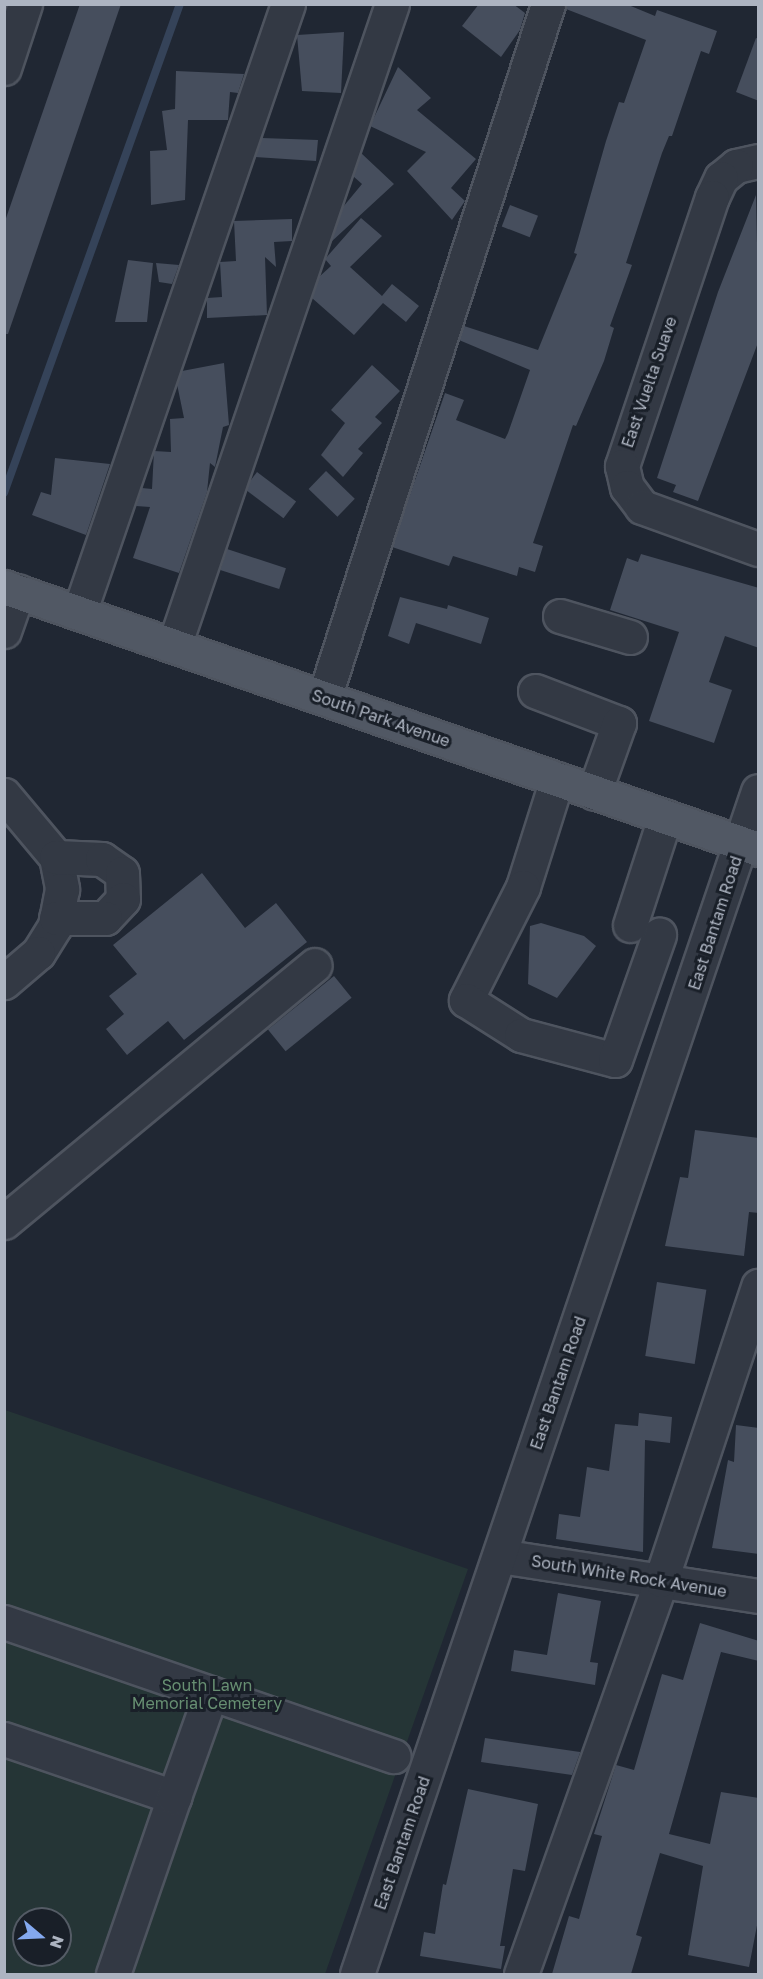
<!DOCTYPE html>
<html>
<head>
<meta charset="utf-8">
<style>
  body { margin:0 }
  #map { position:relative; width:763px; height:1979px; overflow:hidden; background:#202733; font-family:"Golos Text",sans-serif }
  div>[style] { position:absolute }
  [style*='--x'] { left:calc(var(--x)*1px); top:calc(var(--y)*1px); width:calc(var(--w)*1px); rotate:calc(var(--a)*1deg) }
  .green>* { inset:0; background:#253536 }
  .stream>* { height:8px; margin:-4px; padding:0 4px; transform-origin:4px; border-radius:4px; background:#354359 }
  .building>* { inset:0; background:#464e5d; transform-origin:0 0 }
  .roads { filter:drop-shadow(2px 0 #4e545f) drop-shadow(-2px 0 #4e545f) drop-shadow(0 2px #4e545f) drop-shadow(0 -2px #4e545f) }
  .minor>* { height:33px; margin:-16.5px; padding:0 16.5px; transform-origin:16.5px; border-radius:16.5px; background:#333944 }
  .major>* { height:33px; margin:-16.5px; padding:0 16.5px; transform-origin:16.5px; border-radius:16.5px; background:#515864 }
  span { translate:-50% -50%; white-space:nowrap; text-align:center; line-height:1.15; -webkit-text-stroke:6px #191f28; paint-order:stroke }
  .street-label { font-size:16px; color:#adb4c1 }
  .park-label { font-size:16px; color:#678f72 }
  .frame { position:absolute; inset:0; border:6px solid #adb4c1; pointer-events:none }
  .north { position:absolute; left:12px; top:1907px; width:60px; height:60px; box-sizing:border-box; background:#191f28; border:2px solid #545b65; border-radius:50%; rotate:109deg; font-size:16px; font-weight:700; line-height:24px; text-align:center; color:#adb4c1 }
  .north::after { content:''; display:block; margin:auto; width:21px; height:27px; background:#84a9ef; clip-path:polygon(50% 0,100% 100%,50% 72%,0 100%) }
</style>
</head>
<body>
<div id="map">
  <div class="green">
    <i style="clip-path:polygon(evenodd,5px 1410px,468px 1569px,325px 1974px,5px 1974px,5px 1410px,24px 1919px,60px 1919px,60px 1955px,24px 1955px,24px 1919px)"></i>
  </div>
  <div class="stream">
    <i style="--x:4;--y:493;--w:520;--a:-70.21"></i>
  </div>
  <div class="building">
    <i style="clip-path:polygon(80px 4px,121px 4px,8px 334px,4px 334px,4px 224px)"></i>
    <i style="clip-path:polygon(479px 4px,513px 4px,525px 13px,520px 30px,501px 57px,462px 26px)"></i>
    <i style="clip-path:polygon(566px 4px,626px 4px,655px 16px,657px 10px,717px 31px,709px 54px,701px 51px,672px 136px,669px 136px,662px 153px,626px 263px,632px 265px,610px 326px,614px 328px,604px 361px,576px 426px,573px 425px,533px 543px,543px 546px,535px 572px,519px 567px,517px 576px,453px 556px,449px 566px,392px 547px,445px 393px,464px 400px,456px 420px,505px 439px,508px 433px,530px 370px,459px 340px,464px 326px,538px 350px,577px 254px,574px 253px,606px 141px,619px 102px,624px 103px,646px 40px,566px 9px)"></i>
    <i style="clip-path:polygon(344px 32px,341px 93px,302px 91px,297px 35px)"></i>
    <i style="clip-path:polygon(756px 38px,759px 39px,759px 101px,736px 92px)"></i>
    <i style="clip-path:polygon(398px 67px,431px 98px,417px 110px,476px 159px,451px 188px,465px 201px,452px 220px,407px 171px,426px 152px,370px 126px)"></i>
    <i style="clip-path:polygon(176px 71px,244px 74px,238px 93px,230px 92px,228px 120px,188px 120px,185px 200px,151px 205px,150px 151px,167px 150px,162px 111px,175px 109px)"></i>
    <i style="clip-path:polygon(262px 138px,318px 140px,316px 161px,255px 157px)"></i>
    <i style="clip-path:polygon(361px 153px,394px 184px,331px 242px,343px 207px,362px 184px,353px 176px)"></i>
    <i style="clip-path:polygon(756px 195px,759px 340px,698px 501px,673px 492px,676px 485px,657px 478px,718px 292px)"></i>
    <i style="left:510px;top:205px;width:30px;height:23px;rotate:21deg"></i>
    <i style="clip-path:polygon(361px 218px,382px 236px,350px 267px,382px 296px,392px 284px,419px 306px,406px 322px,383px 303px,354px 335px,312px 298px,319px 277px,331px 266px,325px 259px)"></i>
    <i style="clip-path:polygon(292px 219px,292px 241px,274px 242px,276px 267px,265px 257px,267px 315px,207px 318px,207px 298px,222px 297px,220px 262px,236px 261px,234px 221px)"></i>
    <i style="clip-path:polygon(128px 260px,153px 263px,147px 322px,115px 322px)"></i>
    <i style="clip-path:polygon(156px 263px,179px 265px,172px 284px,159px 282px)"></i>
    <i style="clip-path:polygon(224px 363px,229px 425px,223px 427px,215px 467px,210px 463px,207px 492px,179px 573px,133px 558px,150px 507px,136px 506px,142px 488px,152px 489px,154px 451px,171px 452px,170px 419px,184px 418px,177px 384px,182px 371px)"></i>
    <i style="clip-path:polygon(372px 365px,400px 391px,375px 417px,382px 423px,358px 449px,363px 453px,343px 477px,321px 455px,345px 423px,331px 410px)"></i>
    <i style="clip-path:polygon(55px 458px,110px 464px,86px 535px,32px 515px,41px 492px,51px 495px)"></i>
    <i style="left:326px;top:471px;width:40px;height:25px;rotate:44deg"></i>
    <i style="left:257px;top:472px;width:49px;height:21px;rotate:37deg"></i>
    <i style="left:227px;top:549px;width:62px;height:22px;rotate:18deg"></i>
    <i style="clip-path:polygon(641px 554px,759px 588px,759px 648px,725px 636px,709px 682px,732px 690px,714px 743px,649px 721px,679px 632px,610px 610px,627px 558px,638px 562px)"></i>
    <i style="clip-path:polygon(400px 597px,447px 609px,448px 605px,489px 618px,481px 644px,416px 623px,409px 644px,388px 636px)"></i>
    <i style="clip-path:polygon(202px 873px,245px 928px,276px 903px,307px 942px,184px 1040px,168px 1021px,127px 1055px,106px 1029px,124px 1014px,109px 996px,137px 974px,113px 945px)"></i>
    <i style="clip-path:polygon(541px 923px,584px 936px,596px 946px,557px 998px,528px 984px,530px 926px)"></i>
    <i style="left:334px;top:976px;width:28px;height:85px;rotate:51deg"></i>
    <i style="clip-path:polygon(695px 1130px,759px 1138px,759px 1213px,749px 1212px,744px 1256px,665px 1246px,680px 1177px,688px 1178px)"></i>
    <i style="left:657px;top:1282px;width:50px;height:75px;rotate:9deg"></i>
    <i style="clip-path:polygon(639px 1413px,672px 1417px,670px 1443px,645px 1440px,643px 1552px,556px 1539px,559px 1514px,580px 1517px,587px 1467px,609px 1471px,615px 1424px,638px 1426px)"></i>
    <i style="clip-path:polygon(736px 1425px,759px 1428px,759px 1554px,712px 1548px,728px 1460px,734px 1462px)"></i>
    <i style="clip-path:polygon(558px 1593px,601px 1601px,590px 1662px,598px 1663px,595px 1685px,511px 1671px,514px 1650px,547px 1655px)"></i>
    <i style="clip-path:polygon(700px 1623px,759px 1641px,759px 1661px,721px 1652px,669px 1834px,710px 1844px,721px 1792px,759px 1798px,759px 1915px,749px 1967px,688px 1955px,703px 1866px,660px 1853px,636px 1935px,642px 1937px,631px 1974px,552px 1974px,569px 1916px,579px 1919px,602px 1836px,594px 1834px,616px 1765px,634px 1770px,662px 1674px,683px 1680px)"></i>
    <i style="clip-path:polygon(485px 1738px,580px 1752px,580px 1753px,572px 1775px,481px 1762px)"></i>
    <i style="clip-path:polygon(468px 1789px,538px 1804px,525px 1871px,513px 1869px,500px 1946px,505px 1946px,501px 1969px,420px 1956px,424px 1932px,435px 1934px,443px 1884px,446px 1885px)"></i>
  </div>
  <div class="roads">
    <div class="minor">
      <i style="--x:4;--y:68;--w:67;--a:-71.8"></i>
      <i style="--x:758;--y:161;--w:23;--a:167"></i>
      <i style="--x:736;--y:166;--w:19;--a:141"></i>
      <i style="--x:721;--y:178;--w:21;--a:115"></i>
      <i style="--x:712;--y:197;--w:284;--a:108.5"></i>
      <i style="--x:622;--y:466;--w:22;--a:77"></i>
      <i style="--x:627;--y:487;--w:25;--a:53"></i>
      <i style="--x:642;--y:507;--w:123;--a:19.9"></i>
      <i style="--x:79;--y:613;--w:644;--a:-71.06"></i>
      <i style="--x:560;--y:616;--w:73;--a:16.7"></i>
      <i style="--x:4;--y:631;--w:42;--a:-70.7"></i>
      <i style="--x:174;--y:646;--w:678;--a:-71.24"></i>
      <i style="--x:535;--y:691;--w:90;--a:20.9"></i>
      <i style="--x:619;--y:723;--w:74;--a:109.7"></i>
      <i style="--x:324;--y:698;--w:729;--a:-72.11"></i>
      <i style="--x:557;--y:779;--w:113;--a:107.5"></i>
      <i style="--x:523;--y:887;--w:127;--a:116.8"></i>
      <i style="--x:466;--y:1000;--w:65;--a:32.5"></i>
      <i style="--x:521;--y:1035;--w:97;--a:14.9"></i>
      <i style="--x:615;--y:1060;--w:133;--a:-70.6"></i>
      <i style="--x:4;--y:795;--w:81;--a:50"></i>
      <i style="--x:56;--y:857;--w:33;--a:79"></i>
      <i style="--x:62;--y:889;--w:38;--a:101"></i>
      <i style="--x:55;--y:926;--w:32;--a:122"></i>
      <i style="--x:38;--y:953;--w:45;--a:139.5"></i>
      <i style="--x:56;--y:857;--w:46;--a:2.5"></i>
      <i style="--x:102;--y:859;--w:24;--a:35"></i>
      <i style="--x:122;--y:873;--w:26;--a:88"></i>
      <i style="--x:123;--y:899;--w:26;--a:133"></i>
      <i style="--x:105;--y:918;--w:49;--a:180"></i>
      <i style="--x:630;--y:925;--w:114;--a:-72"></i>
      <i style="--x:4;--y:1222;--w:403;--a:-39.6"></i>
      <i style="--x:500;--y:1556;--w:261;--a:8.8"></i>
      <i style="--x:4;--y:1622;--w:412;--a:19"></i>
      <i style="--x:4;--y:1739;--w:180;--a:18.8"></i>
      <i style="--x:174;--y:1797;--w:187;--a:109"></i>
      <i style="--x:174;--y:1797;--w:110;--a:-70.4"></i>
      <i style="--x:357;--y:1974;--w:1249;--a:-71.27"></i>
      <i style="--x:521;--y:1974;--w:418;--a:-70.4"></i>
      <i style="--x:661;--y:1580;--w:310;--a:-71.7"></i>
    </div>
    <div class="major">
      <i style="--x:4;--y:587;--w:798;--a:19.16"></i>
    </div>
  </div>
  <div class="street-label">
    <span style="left:649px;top:382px;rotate:-71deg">East Vuelta Suave</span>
    <span style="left:381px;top:718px;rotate:19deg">South Park Avenue</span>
    <span style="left:715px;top:923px;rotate:-72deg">East Bantam Road</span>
    <span style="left:558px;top:1383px;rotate:-71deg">East Bantam Road</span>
    <span style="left:629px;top:1576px;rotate:9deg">South White Rock Avenue</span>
    <span style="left:402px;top:1843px;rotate:-71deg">East Bantam Road</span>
  </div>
  <div class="park-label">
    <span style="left:207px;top:1694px">South Lawn<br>Memorial Cemetery</span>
  </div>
  <div class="frame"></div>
  <div class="north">N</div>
</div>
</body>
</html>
